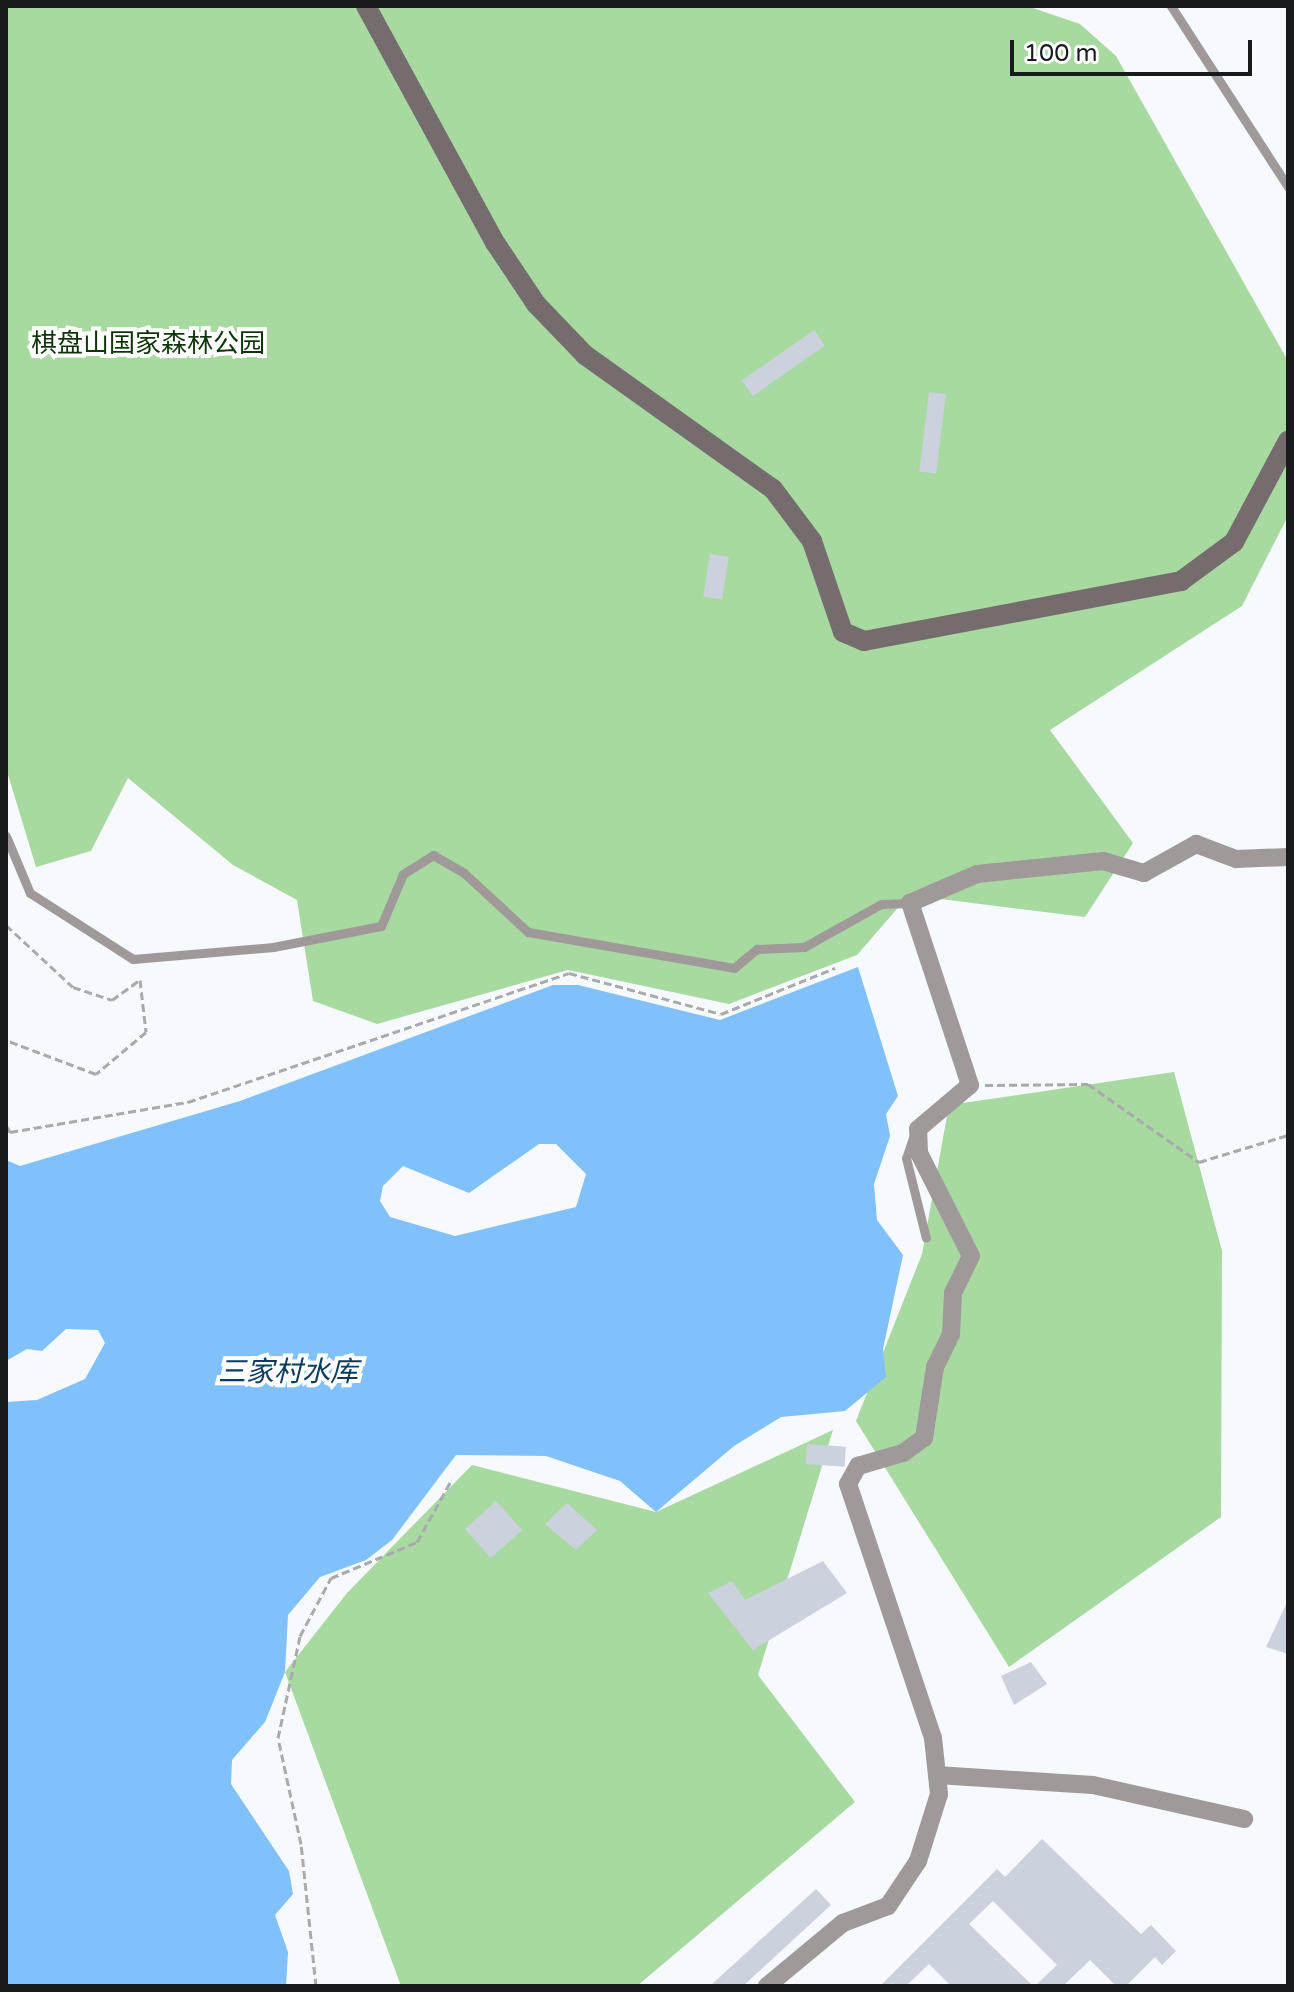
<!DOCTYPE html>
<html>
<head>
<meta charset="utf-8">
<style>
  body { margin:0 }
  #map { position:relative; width:1294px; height:1992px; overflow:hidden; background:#f6f9fd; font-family:"Varela Round","Noto Sans SC",sans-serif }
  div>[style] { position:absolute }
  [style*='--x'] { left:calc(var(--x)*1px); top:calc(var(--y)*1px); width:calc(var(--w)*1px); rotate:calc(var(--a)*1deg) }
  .green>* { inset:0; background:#a8d9a1 }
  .water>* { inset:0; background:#80c1fc }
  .building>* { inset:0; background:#cbd2dd; transform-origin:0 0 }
  .path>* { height:3px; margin-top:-1.5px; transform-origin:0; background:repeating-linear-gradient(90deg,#a8abae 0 8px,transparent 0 12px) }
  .lane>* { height:9px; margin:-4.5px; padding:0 4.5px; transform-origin:4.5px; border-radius:4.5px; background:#9f999a }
  .street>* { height:18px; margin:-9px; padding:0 9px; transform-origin:9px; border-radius:9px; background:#9f999a }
  .secondary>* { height:20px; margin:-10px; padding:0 10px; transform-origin:10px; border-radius:10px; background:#756c6e }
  span { translate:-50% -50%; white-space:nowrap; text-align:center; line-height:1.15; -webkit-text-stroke:8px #fff; paint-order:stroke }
  .park-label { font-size:26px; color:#0e3509 }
  .water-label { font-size:28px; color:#0a3c61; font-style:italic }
  .frame { position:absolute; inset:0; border:8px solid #181b1e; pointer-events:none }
  .scale { position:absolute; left:1010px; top:40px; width:242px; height:36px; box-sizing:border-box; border:4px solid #181b1e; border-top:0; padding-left:10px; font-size:24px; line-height:28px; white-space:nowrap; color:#181b1e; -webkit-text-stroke:6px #fff; paint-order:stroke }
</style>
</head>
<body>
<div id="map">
  <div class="green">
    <i style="clip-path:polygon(6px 6px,1027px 6px,1080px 24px,1116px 56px,1288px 361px,1288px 516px,1242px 606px,1050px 730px,1133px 843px,1085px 917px,909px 895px,857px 955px,729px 1004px,568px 970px,377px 1024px,313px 1001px,297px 900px,233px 865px,128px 778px,91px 851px,36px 867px,6px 768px)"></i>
    <i style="clip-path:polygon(1174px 1072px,1222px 1251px,1221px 1517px,1009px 1667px,856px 1421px,922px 1254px,949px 1105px)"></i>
    <i style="clip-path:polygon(833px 1430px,758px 1675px,855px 1802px,637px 1986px,401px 1986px,285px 1672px,347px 1593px,472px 1465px,656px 1512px)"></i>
  </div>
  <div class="water">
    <i style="clip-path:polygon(evenodd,858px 967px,898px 1096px,886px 1114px,890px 1136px,874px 1184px,877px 1220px,903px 1255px,883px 1349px,886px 1377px,845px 1411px,781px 1417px,734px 1446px,656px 1512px,620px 1481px,546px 1456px,456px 1455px,392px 1540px,366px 1560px,320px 1577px,288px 1615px,285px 1672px,265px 1722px,232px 1760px,231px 1784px,289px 1871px,293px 1894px,275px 1915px,288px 1952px,286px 1986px,6px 1986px,6px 1402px,37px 1400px,85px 1379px,105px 1343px,98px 1330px,66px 1329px,42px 1351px,27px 1349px,6px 1361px,6px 1160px,20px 1166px,240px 1101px,553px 985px,578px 985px,720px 1020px,858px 967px,539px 1144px,556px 1144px,586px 1174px,576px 1207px,455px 1236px,390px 1217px,380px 1201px,383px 1186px,403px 1166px,469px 1193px,539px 1144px)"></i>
  </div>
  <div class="building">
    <i style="left:814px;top:330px;width:19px;height:88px;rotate:55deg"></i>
    <i style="left:929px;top:392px;width:17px;height:80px;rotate:7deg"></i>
    <i style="left:710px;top:554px;width:19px;height:43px;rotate:9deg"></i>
    <i style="left:807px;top:1444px;width:39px;height:20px;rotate:4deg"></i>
    <i style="left:496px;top:1501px;width:39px;height:42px;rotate:48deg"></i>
    <i style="clip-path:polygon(567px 1503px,597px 1530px,576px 1550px,545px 1524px)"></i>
    <i style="clip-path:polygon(823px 1561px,847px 1593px,753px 1650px,708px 1593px,732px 1581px,745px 1600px)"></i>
    <i style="clip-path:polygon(1288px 1600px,1288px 1654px,1266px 1647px)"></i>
    <i style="clip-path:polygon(1031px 1662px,1047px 1684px,1014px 1705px,1001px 1676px)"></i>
    <i style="clip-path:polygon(1042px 1839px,1141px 1934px,1151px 1925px,1176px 1951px,1162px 1965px,1155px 1957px,1126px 1986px,1116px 1986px,1090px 1960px,1063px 1986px,1035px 1986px,1057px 1965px,993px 1901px,969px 1924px,1033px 1986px,951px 1986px,929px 1964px,906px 1986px,880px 1986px,997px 1869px,1005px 1877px)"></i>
    <i style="clip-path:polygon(816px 1889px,831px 1905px,743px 1986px,710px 1986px)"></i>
  </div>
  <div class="path">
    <i style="--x:6;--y:925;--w:91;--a:42.8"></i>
    <i style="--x:73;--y:987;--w:41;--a:18.4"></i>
    <i style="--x:112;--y:1000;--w:34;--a:-36"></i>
    <i style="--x:140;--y:980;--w:52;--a:83.4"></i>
    <i style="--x:146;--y:1032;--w:65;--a:140"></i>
    <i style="--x:96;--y:1074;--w:96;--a:-159.3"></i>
    <i style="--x:985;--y:1085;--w:103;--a:-0.6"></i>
    <i style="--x:1088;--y:1084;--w:136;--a:35.1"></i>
    <i style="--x:1199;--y:1162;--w:93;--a:-16.9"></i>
    <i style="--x:6;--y:1125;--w:8;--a:60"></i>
    <i style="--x:10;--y:1132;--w:181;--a:-9.6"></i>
    <i style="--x:188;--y:1102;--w:402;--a:-18.7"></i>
    <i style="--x:569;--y:973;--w:157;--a:15.1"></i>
    <i style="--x:721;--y:1014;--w:123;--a:-22"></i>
    <i style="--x:316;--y:1986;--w:143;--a:-96"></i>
    <i style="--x:301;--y:1844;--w:108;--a:-102.2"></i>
    <i style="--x:278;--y:1738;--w:104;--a:-77.8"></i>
    <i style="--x:300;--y:1636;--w:66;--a:-61.9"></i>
    <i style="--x:331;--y:1578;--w:93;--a:-22.7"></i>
    <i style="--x:417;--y:1542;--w:72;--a:-60.9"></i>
  </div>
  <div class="lane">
    <i style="--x:1171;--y:6;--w:216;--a:57.1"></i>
    <i style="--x:6;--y:836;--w:62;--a:67.2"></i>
    <i style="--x:30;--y:893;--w:122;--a:32.7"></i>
    <i style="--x:133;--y:959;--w:141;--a:-4.9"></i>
    <i style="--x:273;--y:947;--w:110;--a:-11"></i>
    <i style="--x:381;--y:926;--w:56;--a:-67.1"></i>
    <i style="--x:403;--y:874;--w:36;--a:-32"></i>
    <i style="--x:433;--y:855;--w:36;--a:30"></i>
    <i style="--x:464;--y:873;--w:87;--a:42.7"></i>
    <i style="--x:528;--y:932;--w:209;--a:9.9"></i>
    <i style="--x:734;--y:968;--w:30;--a:-40"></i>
    <i style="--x:757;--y:949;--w:47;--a:-2.4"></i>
    <i style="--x:804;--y:947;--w:88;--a:-29.2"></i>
    <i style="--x:881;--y:904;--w:29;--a:-2"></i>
    <i style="--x:914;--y:1135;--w:24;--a:109"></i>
    <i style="--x:906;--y:1158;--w:82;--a:76"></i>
  </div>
  <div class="street">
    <i style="--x:937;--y:1775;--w:156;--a:3.7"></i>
    <i style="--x:1093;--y:1785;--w:155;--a:12.7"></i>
    <i style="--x:767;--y:1986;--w:99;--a:-39.7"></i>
    <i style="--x:843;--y:1923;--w:48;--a:-20.7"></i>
    <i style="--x:888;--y:1906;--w:54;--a:-56.3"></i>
    <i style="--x:918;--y:1861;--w:70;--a:-72.6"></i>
    <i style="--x:939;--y:1794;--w:56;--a:-96.1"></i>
    <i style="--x:933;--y:1738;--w:268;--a:-108.5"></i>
    <i style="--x:848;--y:1484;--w:21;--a:-61"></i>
    <i style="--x:858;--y:1466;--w:47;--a:-16.1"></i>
    <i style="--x:903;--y:1453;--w:26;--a:-36"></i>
    <i style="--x:924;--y:1438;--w:72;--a:-81.2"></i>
    <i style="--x:935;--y:1367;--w:37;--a:-64"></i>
    <i style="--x:951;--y:1334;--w:41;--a:-87.2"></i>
    <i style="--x:953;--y:1293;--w:41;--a:-64.1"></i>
    <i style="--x:971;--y:1256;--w:115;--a:-116.8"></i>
    <i style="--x:919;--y:1153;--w:24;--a:-92"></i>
    <i style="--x:918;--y:1129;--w:68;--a:-40.2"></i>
    <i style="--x:970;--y:1085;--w:192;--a:-108.2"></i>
    <i style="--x:910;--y:903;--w:73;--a:-23.4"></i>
    <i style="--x:977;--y:874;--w:127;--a:-5.9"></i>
    <i style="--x:1103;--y:861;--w:43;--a:16.3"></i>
    <i style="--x:1144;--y:873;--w:60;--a:-29.1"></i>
    <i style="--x:1196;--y:844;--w:43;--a:20.6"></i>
    <i style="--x:1236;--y:859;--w:52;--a:-2.2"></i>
  </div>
  <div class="secondary">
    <i style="--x:366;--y:6;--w:271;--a:61.4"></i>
    <i style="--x:496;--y:244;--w:72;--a:56.3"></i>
    <i style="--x:536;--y:304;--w:71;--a:46.1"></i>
    <i style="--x:585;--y:355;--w:231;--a:35.5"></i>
    <i style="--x:773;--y:489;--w:65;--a:53.1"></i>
    <i style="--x:812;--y:541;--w:96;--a:71.2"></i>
    <i style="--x:843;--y:632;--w:23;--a:23"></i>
    <i style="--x:864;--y:641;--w:323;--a:-10.7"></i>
    <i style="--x:1181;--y:581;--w:66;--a:-36.3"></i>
    <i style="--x:1234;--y:542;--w:115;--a:-61.9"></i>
  </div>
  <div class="park-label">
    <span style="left:148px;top:344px">棋盘山国家森林公园</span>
  </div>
  <div class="water-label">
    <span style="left:288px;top:1372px">三家村水库</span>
  </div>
  <div class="frame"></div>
  <div class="scale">100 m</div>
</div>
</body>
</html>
